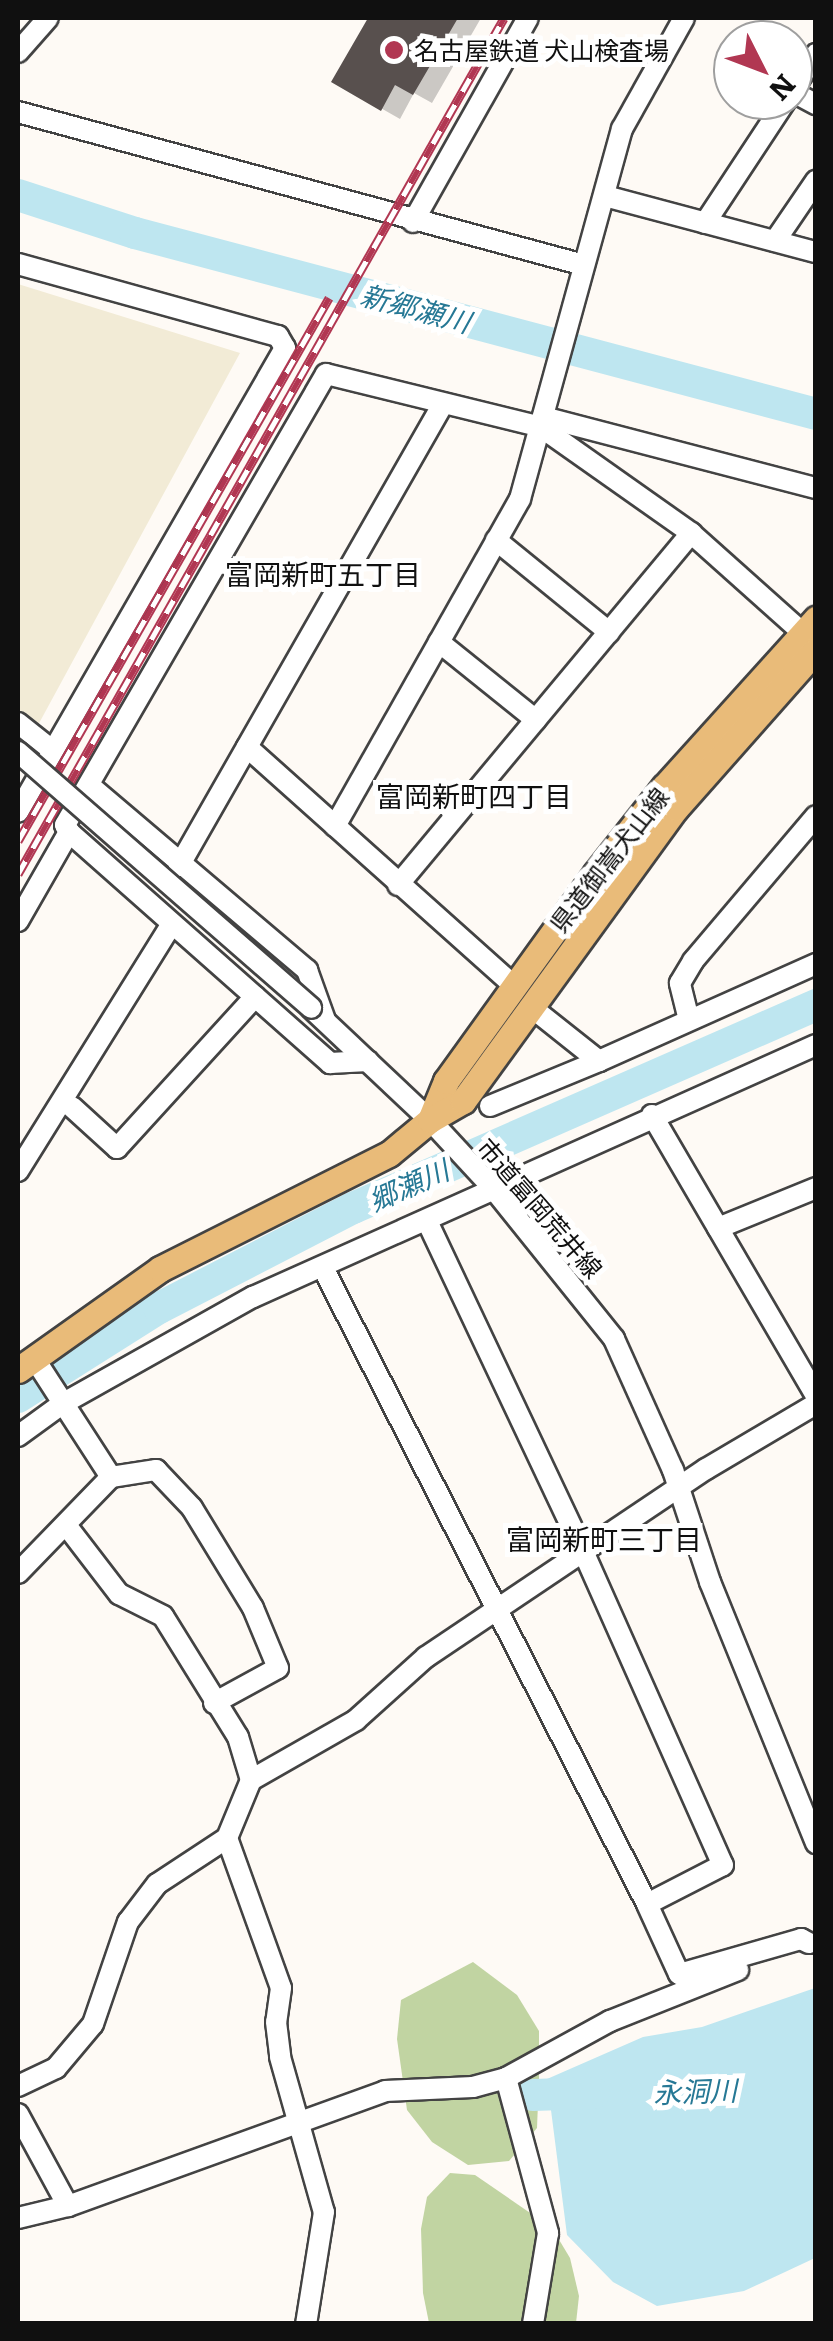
<!DOCTYPE html>
<html>
<head>
<meta charset="utf-8">
<style>
  body { margin:0 }
  #map { position:relative; width:833px; height:2341px; overflow:hidden; background:#fefaf5; font-family:Literata,"Noto Sans JP",serif }
  div>[style] { position:absolute }
  [style*='--x'] { left:calc(var(--x)*1px); top:calc(var(--y)*1px); width:calc(var(--w)*1px); rotate:calc(var(--a)*1deg) }
  .farmland>* { inset:0; background:#f2ebd6 }
  .forest>* { inset:0; background:#c1d4a2 }
  .water>* { inset:0; background:#bee6f0 }
  .shadow>* { inset:0; background:#0003 }
  .river>* { height:32px; margin:-16px; padding:0 16px; transform-origin:16px; border-radius:16px; background:#bee6f0 }
  .building>* { inset:0; background:#58504e }
  .roads { filter:drop-shadow(2px 0 #434343) drop-shadow(-2px 0 #434343) drop-shadow(0 2px #434343) drop-shadow(0 -2px #434343) }
  .minor>* { height:20px; margin:-10px; padding:0 10px; transform-origin:10px; border-radius:10px; background:#fff }
  .major>* { height:25px; margin:-12.5px; padding:0 12.5px; transform-origin:12.5px; border-radius:12.5px; background:#e9bb79 }
  .rail>* { height:9px; margin-top:-4.5px; transform-origin:0; background:repeating-linear-gradient(90deg,#fff 0 15px,#b13752 0 30px); box-sizing:border-box; border-block:2px solid #b13752 }
  .bridges { filter:drop-shadow(2px 0 #434343) drop-shadow(-2px 0 #434343) drop-shadow(0 2px #434343) drop-shadow(0 -2px #434343) }
  .minor-bridge>* { height:20px; margin:-10px; padding:0 10px; transform-origin:10px; border-radius:10px; background:#fff }
  .dots>* { width:28px; height:28px; translate:-50% -50%; box-sizing:border-box; border:5px solid #fff; border-radius:50% }
  span { translate:-50% -50%; white-space:nowrap; text-align:center; line-height:1.15; -webkit-text-stroke:10px #fff; paint-order:stroke }
  .poi-label { font-size:25px; color:#101010 }
  .left { translate:0 -50%; text-align:left }
  .street-label { font-size:25px; color:#101010 }
  .water-label { font-size:28px; color:#267895; font-style:italic }
  .neighbourhood-label { font-size:28px; color:#101010 }
  .frame { position:absolute; inset:0; border:20px solid #101010; pointer-events:none }
  .north { position:absolute; left:713px; top:20px; width:100px; height:100px; box-sizing:border-box; background:#fff; border:2px solid #9f9f9f; border-radius:50%; rotate:132deg; font-size:28px; font-weight:700; line-height:40px; text-align:center; color:#101010 }
  .north::after { content:''; display:block; margin:auto; width:35px; height:45px; background:#b13752; clip-path:polygon(50% 0,100% 100%,50% 72%,0 100%) }
</style>
</head>
<body>
<div id="map">
  <div class="farmland">
    <i style="clip-path:polygon(18px 284px,240px 353px,18px 762px)"></i>
  </div>
  <div class="forest">
    <i style="clip-path:polygon(473px 1962px,517px 1995px,539px 2031px,539px 2078px,537px 2128px,509px 2161px,468px 2165px,432px 2142px,407px 2110px,397px 2039px,401px 2000px)"></i>
    <i style="clip-path:polygon(450px 2173px,475px 2175px,552px 2228px,570px 2258px,579px 2296px,576px 2323px,429px 2323px,423px 2293px,421px 2229px,427px 2197px)"></i>
  </div>
  <div class="water">
    <i style="clip-path:polygon(815px 1988px,815px 2258px,744px 2291px,657px 2306px,613px 2282px,567px 2235px,547px 2079px,643px 2037px,702px 2027px)"></i>
  </div>
  <div class="shadow">
    <i style="clip-path:polygon(371px 18px,481px 18px,432px 103px,414px 93px,400px 119px,335px 82px)"></i>
  </div>
  <div class="river">
    <i style="--x:18;--y:195;--w:123;--a:18"></i>
    <i style="--x:135;--y:233;--w:705;--a:14.88"></i>
    <i style="--x:18;--y:1397;--w:167;--a:-32.3"></i>
    <i style="--x:159;--y:1308;--w:218;--a:-27.3"></i>
    <i style="--x:353;--y:1208;--w:506;--a:-23.67"></i>
    <i style="--x:533;--y:2095;--w:61;--a:-1.9"></i>
  </div>
  <div class="building">
    <i style="clip-path:polygon(368px 18px,458px 18px,413px 95px,395px 85px,381px 111px,331px 82px)"></i>
  </div>
  <div class="roads">
    <div class="minor">
      <i style="--x:18;--y:52;--w:45;--a:-48.6"></i>
      <i style="--x:793;--y:89;--w:42;--a:-56.7"></i>
      <i style="--x:793;--y:92;--w:26;--a:28"></i>
      <i style="--x:18;--y:112;--w:586;--a:15.13"></i>
      <i style="--x:605;--y:196;--w:218;--a:14.9"></i>
      <i style="--x:413;--y:222;--w:234;--a:-60.6"></i>
      <i style="--x:705;--y:223;--w:147;--a:-56.6"></i>
      <i style="--x:775;--y:241;--w:73;--a:-55.7"></i>
      <i style="--x:18;--y:264;--w:270;--a:15.5"></i>
      <i style="--x:278;--y:336;--w:14;--a:60"></i>
      <i style="--x:285;--y:348;--w:535;--a:119.92"></i>
      <i style="--x:543;--y:417;--w:282;--a:14.6"></i>
      <i style="--x:496;--y:540;--w:146;--a:39.2"></i>
      <i style="--x:439;--y:642;--w:124;--a:38.8"></i>
      <i style="--x:18;--y:723;--w:43;--a:38.5"></i>
      <i style="--x:247;--y:747;--w:358;--a:41.8"></i>
      <i style="--x:90;--y:786;--w:285;--a:40.3"></i>
      <i style="--x:307;--y:970;--w:53;--a:70.2"></i>
      <i style="--x:335;--y:826;--w:376;--a:-60.5"></i>
      <i style="--x:520;--y:499;--w:384;--a:-74.6"></i>
      <i style="--x:622;--y:129;--w:127;--a:-60.8"></i>
      <i style="--x:69;--y:832;--w:349;--a:41.5"></i>
      <i style="--x:330;--y:1063;--w:38;--a:-3"></i>
      <i style="--x:179;--y:866;--w:532;--a:-60.26"></i>
      <i style="--x:398;--y:885;--w:458;--a:-50.2"></i>
      <i style="--x:18;--y:921;--w:103;--a:-60.2"></i>
      <i style="--x:69;--y:832;--w:8;--a:-120"></i>
      <i style="--x:65;--y:825;--w:521;--a:-59.94"></i>
      <i style="--x:326;--y:374;--w:221;--a:13.8"></i>
      <i style="--x:541;--y:427;--w:184;--a:35.2"></i>
      <i style="--x:691;--y:533;--w:165;--a:41.8"></i>
      <i style="--x:531;--y:1007;--w:87;--a:38.5"></i>
      <i style="--x:599;--y:1061;--w:238;--a:-24.1"></i>
      <i style="--x:311;--y:1008;--w:163;--a:43.3"></i>
      <i style="--x:430;--y:1120;--w:91;--a:47.2"></i>
      <i style="--x:492;--y:1187;--w:195;--a:51.2"></i>
      <i style="--x:614;--y:1339;--w:144;--a:65.8"></i>
      <i style="--x:673;--y:1470;--w:118;--a:71.7"></i>
      <i style="--x:710;--y:1582;--w:282;--a:67.9"></i>
      <i style="--x:689;--y:1020;--w:38;--a:-104"></i>
      <i style="--x:680;--y:983;--w:26;--a:-59"></i>
      <i style="--x:693;--y:961;--w:190;--a:-49.7"></i>
      <i style="--x:490;--y:1106;--w:118;--a:-22.4"></i>
      <i style="--x:72;--y:1107;--w:61;--a:42.3"></i>
      <i style="--x:117;--y:1148;--w:205;--a:-47.6"></i>
      <i style="--x:652;--y:1115;--w:325;--a:59.7"></i>
      <i style="--x:18;--y:1171;--w:290;--a:-58.1"></i>
      <i style="--x:427;--y:1221;--w:365;--a:64.7"></i>
      <i style="--x:583;--y:1551;--w:344;--a:66"></i>
      <i style="--x:723;--y:1865;--w:85;--a:152.8"></i>
      <i style="--x:647;--y:1904;--w:77;--a:65.4"></i>
      <i style="--x:679;--y:1974;--w:127;--a:-16"></i>
      <i style="--x:801;--y:1939;--w:9;--a:27"></i>
      <i style="--x:718;--y:1228;--w:106;--a:-22.2"></i>
      <i style="--x:323;--y:1268;--w:714;--a:63"></i>
      <i style="--x:34;--y:1358;--w:142;--a:57.1"></i>
      <i style="--x:18;--y:1436;--w:54;--a:-36"></i>
      <i style="--x:62;--y:1404;--w:219;--a:-29.3"></i>
      <i style="--x:253;--y:1297;--w:617;--a:-24.11"></i>
      <i style="--x:18;--y:1573;--w:134;--a:-45.9"></i>
      <i style="--x:111;--y:1477;--w:46;--a:-8.8"></i>
      <i style="--x:156;--y:1470;--w:52;--a:46.5"></i>
      <i style="--x:192;--y:1508;--w:117;--a:58.6"></i>
      <i style="--x:253;--y:1608;--w:65;--a:67.4"></i>
      <i style="--x:278;--y:1668;--w:73;--a:151.3"></i>
      <i style="--x:251;--y:1780;--w:121;--a:-29.7"></i>
      <i style="--x:356;--y:1720;--w:94;--a:-42"></i>
      <i style="--x:426;--y:1657;--w:337;--a:-33.9"></i>
      <i style="--x:706;--y:1469;--w:128;--a:-30.6"></i>
      <i style="--x:227;--y:1838;--w:159;--a:70.2"></i>
      <i style="--x:281;--y:1988;--w:34;--a:98"></i>
      <i style="--x:276;--y:2022;--w:35;--a:83"></i>
      <i style="--x:280;--y:2057;--w:161;--a:74.2"></i>
      <i style="--x:324;--y:2212;--w:113;--a:99.1"></i>
      <i style="--x:506;--y:2078;--w:161;--a:74.8"></i>
      <i style="--x:548;--y:2233;--w:92;--a:99.4"></i>
      <i style="--x:18;--y:2086;--w:42;--a:-25.3"></i>
      <i style="--x:56;--y:2068;--w:57;--a:-49.9"></i>
      <i style="--x:93;--y:2024;--w:108;--a:-71.1"></i>
      <i style="--x:128;--y:1922;--w:48;--a:-52.7"></i>
      <i style="--x:157;--y:1884;--w:84;--a:-33.3"></i>
      <i style="--x:227;--y:1838;--w:63;--a:-67.5"></i>
      <i style="--x:251;--y:1780;--w:45;--a:-106.8"></i>
      <i style="--x:238;--y:1737;--w:142;--a:-121.8"></i>
      <i style="--x:163;--y:1616;--w:49;--a:-153.4"></i>
      <i style="--x:119;--y:1594;--w:87;--a:-127.5"></i>
      <i style="--x:18;--y:2114;--w:105;--a:61.5"></i>
      <i style="--x:18;--y:2218;--w:51;--a:-13.5"></i>
      <i style="--x:68;--y:2206;--w:337;--a:-19.9"></i>
      <i style="--x:385;--y:2091;--w:88;--a:-2.6"></i>
      <i style="--x:473;--y:2087;--w:34;--a:-15"></i>
      <i style="--x:506;--y:2078;--w:119;--a:-28.7"></i>
      <i style="--x:610;--y:2021;--w:138;--a:-21.7"></i>
    </div>
    <div class="major">
      <i style="--x:430;--y:1120;--w:42;--a:-67.7"></i>
      <i style="--x:446;--y:1081;--w:256;--a:-54.2"></i>
      <i style="--x:596;--y:873;--w:110;--a:-51.7"></i>
      <i style="--x:664;--y:787;--w:227;--a:-47.9"></i>
      <i style="--x:18;--y:1370;--w:174;--a:-35.4"></i>
      <i style="--x:160;--y:1269;--w:256;--a:-26.7"></i>
      <i style="--x:389;--y:1154;--w:53;--a:-39.7"></i>
      <i style="--x:430;--y:1120;--w:38;--a:-30"></i>
      <i style="--x:463;--y:1101;--w:362;--a:-54"></i>
      <i style="--x:676;--y:808;--w:211;--a:-48.5"></i>
    </div>
  </div>
  <div class="rail">
    <i style="--x:18;--y:841;--w:626;--a:-60.2"></i>
    <i style="--x:18;--y:874;--w:984;--a:-60.41"></i>
  </div>
  <div class="bridges">
    <div class="minor-bridge">
      <i style="--x:18;--y:752;--w:389;--a:41.1"></i>
    </div>
  </div>
  <div class="dots">
    <i style="left:394px;top:50px;background:#b13752"></i>
  </div>
  <div class="poi-label">
    <span class="left" style="left:414px;top:50px">名古屋鉄道 犬山検査場</span>
  </div>
  <div class="street-label">
    <span style="left:609px;top:860px;rotate:-52deg">県道御嵩犬山線</span>
    <span style="left:540px;top:1208px;rotate:49deg">市道富岡荒井線</span>
  </div>
  <div class="water-label">
    <span style="left:416px;top:307px;rotate:15deg">新郷瀬川</span>
    <span style="left:408px;top:1184px;rotate:-24deg">郷瀬川</span>
    <span style="left:695px;top:2090px;rotate:-2deg">永洞川</span>
  </div>
  <div class="neighbourhood-label">
    <span style="left:323px;top:573px">富岡新町五丁目</span>
    <span style="left:474px;top:795px">富岡新町四丁目</span>
    <span style="left:604px;top:1538px">富岡新町三丁目</span>
  </div>
  <div class="frame"></div>
  <div class="north">N</div>
</div>
</body>
</html>
